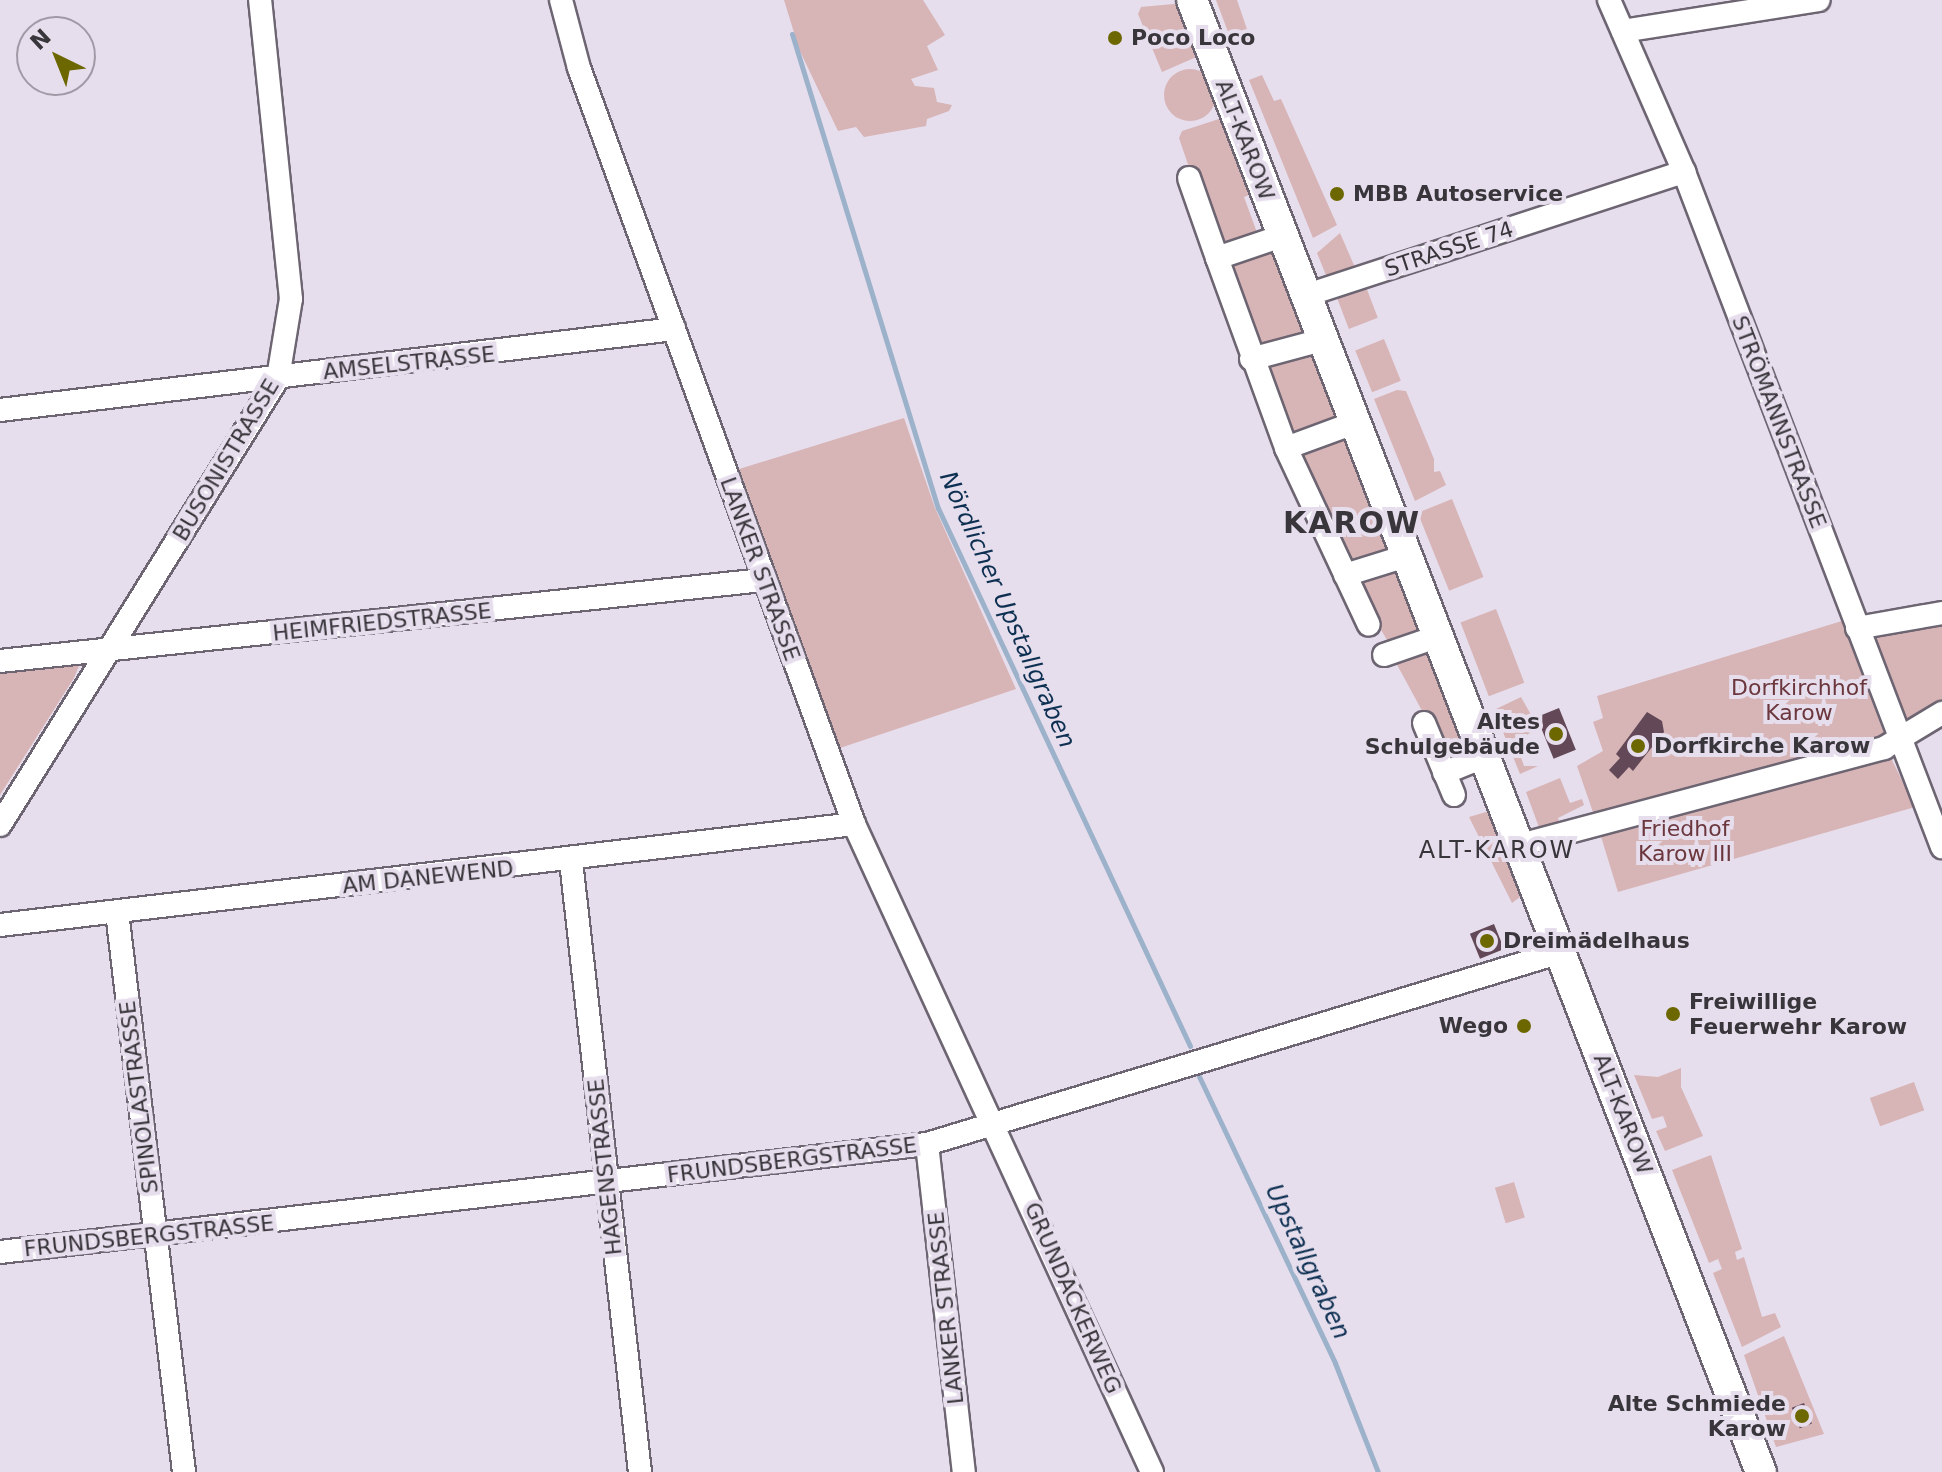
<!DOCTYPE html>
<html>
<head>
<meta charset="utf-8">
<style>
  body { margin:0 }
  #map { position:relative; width:1942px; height:1472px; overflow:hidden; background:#e7deed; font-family:"DejaVu Sans",sans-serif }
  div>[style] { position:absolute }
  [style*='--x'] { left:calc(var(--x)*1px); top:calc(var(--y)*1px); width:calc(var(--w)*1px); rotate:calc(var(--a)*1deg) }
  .green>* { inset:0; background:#d7b4b6; transform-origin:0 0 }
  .round { border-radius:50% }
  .stream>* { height:5px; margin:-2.5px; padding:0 2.5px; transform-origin:2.5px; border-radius:2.5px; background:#9cb2ca }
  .building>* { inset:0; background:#634857; transform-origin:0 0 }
  .roads { filter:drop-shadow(2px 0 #6d6572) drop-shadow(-2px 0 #6d6572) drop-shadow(0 2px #6d6572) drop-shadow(0 -2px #6d6572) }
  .minor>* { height:22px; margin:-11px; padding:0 11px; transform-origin:11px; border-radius:11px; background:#fff }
  .major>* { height:30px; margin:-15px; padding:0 15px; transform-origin:15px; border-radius:15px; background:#fff }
  .dots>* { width:22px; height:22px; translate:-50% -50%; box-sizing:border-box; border:4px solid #e7deed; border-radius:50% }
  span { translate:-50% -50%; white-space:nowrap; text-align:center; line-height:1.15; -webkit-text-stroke:8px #e7deed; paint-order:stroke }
  .poi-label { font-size:22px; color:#38353b; font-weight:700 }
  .left { translate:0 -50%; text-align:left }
  .right { translate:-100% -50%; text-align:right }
  .street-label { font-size:22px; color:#38353b }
  .park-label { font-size:22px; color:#6b373d }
  .water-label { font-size:24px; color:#0d2f51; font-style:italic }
  .neighbourhood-label { font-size:24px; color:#38353b; letter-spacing:2px }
  .district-label { font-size:30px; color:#38353b; font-weight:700; letter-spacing:2px }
  .north { position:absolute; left:16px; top:16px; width:80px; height:80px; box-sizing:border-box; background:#e7deed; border:2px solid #a19aa6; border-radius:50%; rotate:317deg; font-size:22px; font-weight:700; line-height:32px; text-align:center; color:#38353b }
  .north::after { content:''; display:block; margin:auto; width:28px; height:36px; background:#6d6700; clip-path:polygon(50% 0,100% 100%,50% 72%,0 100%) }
</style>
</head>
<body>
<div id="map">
  <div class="green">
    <i style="clip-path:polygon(784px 0,923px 0,945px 35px,927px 46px,938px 70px,911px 79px,915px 86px,934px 88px,937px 102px,952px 105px,949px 111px,927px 119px,926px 126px,864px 137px,856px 127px,838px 131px,799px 49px)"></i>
    <i style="clip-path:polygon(1216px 0,1237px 0,1251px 41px,1234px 48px)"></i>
    <i style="clip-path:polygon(1174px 4px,1183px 8px,1201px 55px,1162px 72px,1138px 14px,1141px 7px)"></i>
    <i class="round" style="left:1164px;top:69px;width:52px;height:52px"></i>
    <i style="clip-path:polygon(1262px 75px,1274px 101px,1281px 99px,1337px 225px,1313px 238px,1249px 80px)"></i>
    <i style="clip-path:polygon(1225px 117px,1254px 193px,1244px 197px,1259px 238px,1216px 247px,1179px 138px,1182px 131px)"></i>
    <i style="clip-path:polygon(1340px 233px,1357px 272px,1328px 280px,1317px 253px)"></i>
    <i style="left:1275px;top:249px;width:91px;height:49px;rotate:69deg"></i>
    <i style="left:1366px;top:287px;width:33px;height:31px;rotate:69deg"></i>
    <i style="left:1384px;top:339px;width:45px;height:31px;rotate:68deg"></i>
    <i style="clip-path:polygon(1299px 350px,1317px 357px,1340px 416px,1294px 440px,1264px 360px)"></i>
    <i style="clip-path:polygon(1397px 390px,1406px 391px,1434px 459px,1434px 472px,1440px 471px,1446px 485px,1415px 501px,1374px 399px)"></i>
    <i style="clip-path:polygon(904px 418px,935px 508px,1016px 689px,837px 749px,736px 470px)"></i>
    <i style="clip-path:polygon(1348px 437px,1388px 541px,1384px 554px,1352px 565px,1295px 456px,1299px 448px)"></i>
    <i style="left:1452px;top:499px;width:84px;height:37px;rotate:68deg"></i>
    <i style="clip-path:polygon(1389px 568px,1400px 572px,1421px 629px,1418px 638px,1391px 647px,1354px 583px)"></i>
    <i style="left:1496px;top:609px;width:79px;height:38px;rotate:69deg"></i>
    <i style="clip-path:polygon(1942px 617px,1942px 704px,1905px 724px,1871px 646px,1874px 632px)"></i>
    <i style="clip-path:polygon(1842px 621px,1884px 733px,1879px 742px,1595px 818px,1577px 766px,1603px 751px,1593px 722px,1603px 718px,1597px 696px)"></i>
    <i style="clip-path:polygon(1429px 651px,1468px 752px,1452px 766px,1395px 661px)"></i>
    <i style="clip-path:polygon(83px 656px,74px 678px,0 795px,0 666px)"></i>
    <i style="clip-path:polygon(1521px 697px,1538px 727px,1516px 743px,1524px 766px,1538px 766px,1520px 774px,1494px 710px)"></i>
    <i style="clip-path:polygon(1889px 754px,1915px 807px,1618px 892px,1599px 830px)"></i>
    <i style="clip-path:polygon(1560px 778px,1570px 803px,1582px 799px,1584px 805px,1558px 818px,1561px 827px,1540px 830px,1526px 792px)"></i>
    <i style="clip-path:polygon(1486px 812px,1493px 815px,1524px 894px,1512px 903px,1469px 817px)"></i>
    <i style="clip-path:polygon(1681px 1068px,1681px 1087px,1703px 1136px,1665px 1151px,1656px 1131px,1667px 1127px,1663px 1116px,1652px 1119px,1634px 1075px,1658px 1077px)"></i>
    <i style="left:1914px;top:1082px;width:30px;height:47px;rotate:70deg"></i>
    <i style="clip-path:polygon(1711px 1155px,1742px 1249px,1735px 1252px,1737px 1260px,1744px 1257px,1762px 1317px,1775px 1313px,1781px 1327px,1742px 1347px,1713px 1273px,1722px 1269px,1718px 1259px,1709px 1263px,1672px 1170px)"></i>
    <i style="left:1514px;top:1182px;width:37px;height:20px;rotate:73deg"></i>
    <i style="clip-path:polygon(1784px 1336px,1824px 1434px,1776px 1447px,1744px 1355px)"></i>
  </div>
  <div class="stream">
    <i style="--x:792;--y:34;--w:496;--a:72.9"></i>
    <i style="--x:938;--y:508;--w:594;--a:64.9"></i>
    <i style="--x:1196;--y:1070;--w:324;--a:64.6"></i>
    <i style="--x:1335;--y:1363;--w:117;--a:68.5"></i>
  </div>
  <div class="building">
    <i style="left:1559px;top:708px;width:45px;height:24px;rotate:68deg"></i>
    <i style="clip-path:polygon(1647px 712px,1662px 721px,1664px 732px,1633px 771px,1629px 767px,1618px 779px,1609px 770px,1620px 758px,1616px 754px)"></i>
    <i style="left:1494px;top:924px;width:27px;height:26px;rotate:68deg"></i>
    <i style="left:1804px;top:1403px;width:22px;height:13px;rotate:69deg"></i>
  </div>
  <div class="roads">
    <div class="minor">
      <i style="--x:561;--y:0;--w:70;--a:75.2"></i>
      <i style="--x:579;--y:68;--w:804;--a:70.01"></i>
      <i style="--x:854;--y:824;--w:713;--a:65.3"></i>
      <i style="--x:1609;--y:0;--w:188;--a:66.4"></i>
      <i style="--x:1684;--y:172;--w:723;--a:69.08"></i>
      <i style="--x:1623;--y:31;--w:198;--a:-9"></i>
      <i style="--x:1189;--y:178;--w:85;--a:70.7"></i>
      <i style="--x:1217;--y:258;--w:69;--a:-18.7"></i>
      <i style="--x:1217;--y:258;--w:202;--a:70"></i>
      <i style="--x:1286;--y:448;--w:195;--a:64.9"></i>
      <i style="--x:1304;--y:296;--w:400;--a:-18.1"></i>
      <i style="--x:1251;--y:359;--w:73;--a:-15"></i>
      <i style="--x:0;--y:410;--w:679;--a:-6.85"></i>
      <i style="--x:1286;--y:448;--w:72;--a:-20.2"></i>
      <i style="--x:1345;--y:575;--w:64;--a:-17.3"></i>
      <i style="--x:1857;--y:628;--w:86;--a:-10"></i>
      <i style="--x:1384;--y:655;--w:58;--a:-19.1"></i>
      <i style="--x:0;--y:661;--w:767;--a:-6.06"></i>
      <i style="--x:1424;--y:723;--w:78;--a:67.4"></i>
      <i style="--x:1444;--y:773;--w:45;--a:-22"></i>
      <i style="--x:0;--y:825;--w:526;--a:-58.12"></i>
      <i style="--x:278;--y:378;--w:80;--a:-80.7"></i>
      <i style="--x:291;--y:299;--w:301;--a:-95.9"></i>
      <i style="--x:1520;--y:845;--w:377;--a:-14.9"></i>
      <i style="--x:1884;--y:748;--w:68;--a:-31.1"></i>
      <i style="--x:571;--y:861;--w:615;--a:83.56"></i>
      <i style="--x:117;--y:912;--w:564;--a:83.18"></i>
      <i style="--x:0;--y:925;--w:860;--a:-6.74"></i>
      <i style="--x:927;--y:1144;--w:330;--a:83.6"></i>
      <i style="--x:0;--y:1252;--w:933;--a:-6.65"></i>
      <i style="--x:927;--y:1144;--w:662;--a:-16.85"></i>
    </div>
    <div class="major">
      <i style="--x:1192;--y:0;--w:1578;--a:68.87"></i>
    </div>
  </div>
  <div class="dots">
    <i style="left:1115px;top:38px;background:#6d6700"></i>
    <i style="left:1337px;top:194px;background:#6d6700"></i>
    <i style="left:1556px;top:734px;background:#6d6700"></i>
    <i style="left:1638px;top:746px;background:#6d6700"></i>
    <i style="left:1487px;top:941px;background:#6d6700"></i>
    <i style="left:1673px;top:1014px;background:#6d6700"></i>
    <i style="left:1524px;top:1026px;background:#6d6700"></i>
    <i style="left:1802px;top:1416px;background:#6d6700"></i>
  </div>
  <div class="poi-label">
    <span class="left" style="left:1131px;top:38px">Poco Loco</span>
    <span class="left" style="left:1353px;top:194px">MBB Autoservice</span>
    <span class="right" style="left:1540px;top:734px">Altes<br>Schulgebäude</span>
    <span class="left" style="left:1654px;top:746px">Dorfkirche Karow</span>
    <span class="left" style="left:1503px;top:941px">Dreimädelhaus</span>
    <span class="left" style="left:1689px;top:1014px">Freiwillige<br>Feuerwehr Karow</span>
    <span class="right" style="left:1508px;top:1026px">Wego</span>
    <span class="right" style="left:1786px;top:1416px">Alte Schmiede<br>Karow</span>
  </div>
  <div class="street-label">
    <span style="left:1245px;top:140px;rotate:69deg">ALT-KAROW</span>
    <span style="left:1449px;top:249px;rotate:-18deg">STRASSE 74</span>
    <span style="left:409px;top:363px;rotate:-6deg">AMSELSTRASSE</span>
    <span style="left:1779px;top:422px;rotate:69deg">STRÖMANNSTRASSE</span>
    <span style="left:226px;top:460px;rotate:-59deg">BUSONISTRASSE</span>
    <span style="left:760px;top:569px;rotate:70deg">LANKER STRASSE</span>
    <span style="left:382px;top:622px;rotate:-6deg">HEIMFRIEDSTRASSE</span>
    <span style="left:428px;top:877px;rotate:-6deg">AM DANEWEND</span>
    <span style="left:139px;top:1097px;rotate:-97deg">SPINOLASTRASSE</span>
    <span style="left:1623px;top:1114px;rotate:69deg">ALT-KAROW</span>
    <span style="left:792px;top:1160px;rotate:-7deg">FRUNDSBERGSTRASSE</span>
    <span style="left:605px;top:1167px;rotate:-96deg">HAGENSTRASSE</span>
    <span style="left:149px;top:1236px;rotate:-6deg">FRUNDSBERGSTRASSE</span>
    <span style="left:1073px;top:1298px;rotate:66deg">GRUNDACKERWEG</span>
    <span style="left:946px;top:1308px;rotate:-96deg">LANKER STRASSE</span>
  </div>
  <div class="park-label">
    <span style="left:1799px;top:700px">Dorfkirchhof<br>Karow</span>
    <span style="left:1685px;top:841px">Friedhof<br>Karow III</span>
  </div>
  <div class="water-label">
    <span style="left:1007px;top:610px;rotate:66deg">Nördlicher Upstallgraben</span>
    <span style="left:1307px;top:1262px;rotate:65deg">Upstallgraben</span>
  </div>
  <div class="neighbourhood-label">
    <span style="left:1497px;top:851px">ALT-KAROW</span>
  </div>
  <div class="district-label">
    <span style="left:1352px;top:523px">KAROW</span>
  </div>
  <div class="north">N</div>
</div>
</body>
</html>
